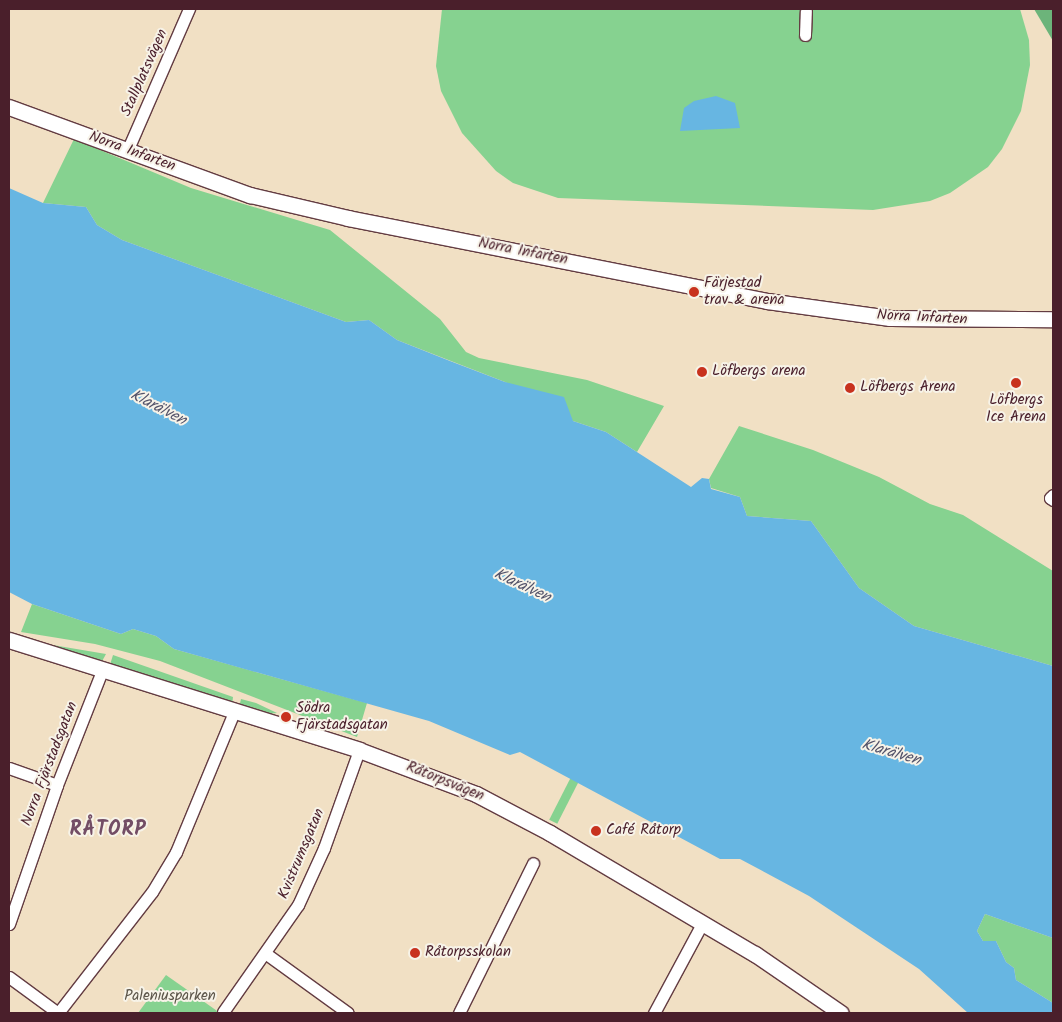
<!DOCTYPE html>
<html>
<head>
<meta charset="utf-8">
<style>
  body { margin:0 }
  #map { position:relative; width:1062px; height:1022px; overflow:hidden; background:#f1e0c4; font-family:Kalam,sans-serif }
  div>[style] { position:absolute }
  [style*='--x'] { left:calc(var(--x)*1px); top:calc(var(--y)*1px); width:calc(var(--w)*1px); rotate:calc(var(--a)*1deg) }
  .green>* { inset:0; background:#86d290; transform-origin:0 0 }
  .forest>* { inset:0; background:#6cb47a }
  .water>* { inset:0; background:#67b6e2 }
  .roads { filter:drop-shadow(1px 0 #633c42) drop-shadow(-1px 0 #633c42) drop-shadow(0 1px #633c42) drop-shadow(0 -1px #633c42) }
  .street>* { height:11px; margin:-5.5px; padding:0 5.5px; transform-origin:5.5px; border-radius:5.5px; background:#fff }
  .secondary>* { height:15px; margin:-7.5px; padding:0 7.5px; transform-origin:7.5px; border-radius:7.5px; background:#fff }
  .dots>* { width:14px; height:14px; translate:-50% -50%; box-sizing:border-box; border:2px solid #f7f3e8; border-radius:50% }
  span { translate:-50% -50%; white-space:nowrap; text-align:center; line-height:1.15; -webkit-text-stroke:4px #f7f3e8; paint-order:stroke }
  .street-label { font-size:15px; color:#4a1f2b }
  .poi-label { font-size:15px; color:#4a1f2b }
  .left { translate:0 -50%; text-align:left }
  .park-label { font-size:15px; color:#5c5549 }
  .water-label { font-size:16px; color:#54546b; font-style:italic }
  .district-label { font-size:20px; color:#734d65; font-weight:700; letter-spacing:1px }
  .frame { position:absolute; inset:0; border:10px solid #4a1f2b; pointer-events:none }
</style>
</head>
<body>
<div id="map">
  <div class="green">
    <i style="clip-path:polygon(442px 9px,1020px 9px,1029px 40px,1030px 65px,1021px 111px,1002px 149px,988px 167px,950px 193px,930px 201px,873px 210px,558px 198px,513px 183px,496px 171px,462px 133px,441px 91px,436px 66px)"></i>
    <i style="clip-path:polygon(74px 139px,191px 188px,330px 230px,440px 319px,466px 352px,479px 358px,587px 380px,664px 406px,637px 452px,606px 432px,573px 421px,505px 382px,397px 340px,369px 320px,346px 322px,122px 240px,97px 225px,86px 207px,43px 203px)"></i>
    <i style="clip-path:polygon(739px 426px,813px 450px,879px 477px,930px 504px,963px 515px,1053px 571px,1053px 666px,914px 626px,859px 588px,811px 521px,747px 516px,740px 497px,711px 488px,709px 479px)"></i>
    <i style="clip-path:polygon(32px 604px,121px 634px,133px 629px,156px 636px,174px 649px,367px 703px,357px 737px,160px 661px,95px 644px,21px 632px)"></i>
    <i style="clip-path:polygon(29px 641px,106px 654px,100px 665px)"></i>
    <i style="clip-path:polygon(113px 655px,233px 697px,232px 706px,109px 668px)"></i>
    <i style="clip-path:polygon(241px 699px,256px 703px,277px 713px,266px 714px,239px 708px)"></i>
    <i style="left:571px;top:777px;width:9px;height:48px;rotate:27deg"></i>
    <i style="clip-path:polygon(985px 914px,1053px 938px,1053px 1003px,1016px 980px,1014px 968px,1006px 962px,996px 941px,983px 941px,977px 931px)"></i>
    <i style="clip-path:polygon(166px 975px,220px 1013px,138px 1013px)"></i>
  </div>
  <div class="forest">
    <i style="clip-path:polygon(1034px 9px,1053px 9px,1053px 41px)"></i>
  </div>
  <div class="water">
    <i style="clip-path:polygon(716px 96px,735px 103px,740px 128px,680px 131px,684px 108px,694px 101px)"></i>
    <i style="clip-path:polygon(9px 188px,43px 203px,86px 207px,97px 225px,122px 240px,346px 322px,369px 320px,397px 340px,450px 361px,505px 382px,564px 397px,573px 421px,606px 432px,691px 487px,702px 478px,709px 479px,711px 489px,740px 497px,747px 516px,811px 521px,859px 588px,914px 626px,1053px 666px,1053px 938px,985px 914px,977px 931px,983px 941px,996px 941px,1006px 962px,1014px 968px,1016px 980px,1053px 1003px,1053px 1013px,968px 1013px,919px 969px,809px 896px,740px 859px,720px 859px,520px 752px,510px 755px,429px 721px,174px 649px,156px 636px,133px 629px,121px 634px,32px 604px,9px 592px)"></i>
  </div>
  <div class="roads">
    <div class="street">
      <i style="--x:805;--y:35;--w:24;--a:-88"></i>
      <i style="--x:128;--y:149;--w:153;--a:-66.5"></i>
      <i style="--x:1053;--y:495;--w:4;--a:135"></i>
      <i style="--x:1050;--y:498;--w:4;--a:34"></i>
      <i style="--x:9;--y:768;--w:51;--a:19.5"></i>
      <i style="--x:9;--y:924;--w:147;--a:-70.9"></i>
      <i style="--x:57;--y:785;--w:123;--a:-68.5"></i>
      <i style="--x:265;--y:953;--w:102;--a:35.9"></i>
      <i style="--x:9;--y:977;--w:61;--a:36.3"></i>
      <i style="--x:223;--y:1012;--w:131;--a:-55"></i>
      <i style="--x:298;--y:905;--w:63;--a:-65.5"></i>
      <i style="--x:324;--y:848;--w:104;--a:-70.3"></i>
      <i style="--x:58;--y:1013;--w:153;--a:-52.2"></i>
      <i style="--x:152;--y:892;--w:47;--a:-59"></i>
      <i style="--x:176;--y:852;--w:152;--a:-67.5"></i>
      <i style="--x:459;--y:1013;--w:167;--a:-63.7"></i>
      <i style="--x:654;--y:1013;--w:101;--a:-61.7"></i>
    </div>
    <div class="secondary">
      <i style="--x:9;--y:107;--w:257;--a:20.1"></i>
      <i style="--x:250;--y:195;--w:101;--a:13.2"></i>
      <i style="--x:348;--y:218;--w:427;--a:11.2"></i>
      <i style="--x:767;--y:301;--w:124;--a:7.9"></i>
      <i style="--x:890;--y:318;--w:163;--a:0.4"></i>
      <i style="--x:9;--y:640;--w:367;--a:17.4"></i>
      <i style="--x:359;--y:750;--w:125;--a:20.6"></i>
      <i style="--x:476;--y:794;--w:84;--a:27.8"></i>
      <i style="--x:550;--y:833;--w:238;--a:30.6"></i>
      <i style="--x:755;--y:954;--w:104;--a:34.5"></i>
    </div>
  </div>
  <div class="dots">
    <i style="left:694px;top:292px;background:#c8321e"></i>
    <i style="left:702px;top:372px;background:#c8321e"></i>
    <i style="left:1016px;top:383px;background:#c8321e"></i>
    <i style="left:850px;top:388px;background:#c8321e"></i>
    <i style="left:286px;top:717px;background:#c8321e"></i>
    <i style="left:596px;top:831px;background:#c8321e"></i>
    <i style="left:415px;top:953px;background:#c8321e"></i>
  </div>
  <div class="street-label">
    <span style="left:145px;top:73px;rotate:-66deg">Stallplatsvägen</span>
    <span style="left:132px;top:152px;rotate:20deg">Norra Infarten</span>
    <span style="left:523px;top:252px;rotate:11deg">Norra Infarten</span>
    <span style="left:922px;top:318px;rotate:3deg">Norra Infarten</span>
    <span style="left:50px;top:764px;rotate:-69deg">Norra Fjärstadsgatan</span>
    <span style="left:445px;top:782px;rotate:22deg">Råtorpsvägen</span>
    <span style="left:302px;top:854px;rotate:-67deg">Kvistrumsgatan</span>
  </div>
  <div class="poi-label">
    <span class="left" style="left:704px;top:292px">Färjestad<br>trav &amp; arena</span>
    <span class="left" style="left:712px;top:372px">Löfbergs arena</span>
    <span class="left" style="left:860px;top:388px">Löfbergs Arena</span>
    <span style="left:1016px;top:409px">Löfbergs<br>Ice Arena</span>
    <span class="left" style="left:296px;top:717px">Södra<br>Fjärstadsgatan</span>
    <span class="left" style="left:606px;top:831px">Café Råtorp</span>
    <span class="left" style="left:425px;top:953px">Råtorpsskolan</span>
  </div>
  <div class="park-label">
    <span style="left:170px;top:997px">Paleniusparken</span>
  </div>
  <div class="water-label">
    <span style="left:158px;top:408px;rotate:27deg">Klarälven</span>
    <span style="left:522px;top:586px;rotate:25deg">Klarälven</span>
    <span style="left:891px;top:753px;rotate:16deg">Klarälven</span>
  </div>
  <div class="district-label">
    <span style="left:108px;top:830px">RÅTORP</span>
  </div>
  <div class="frame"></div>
</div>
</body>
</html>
